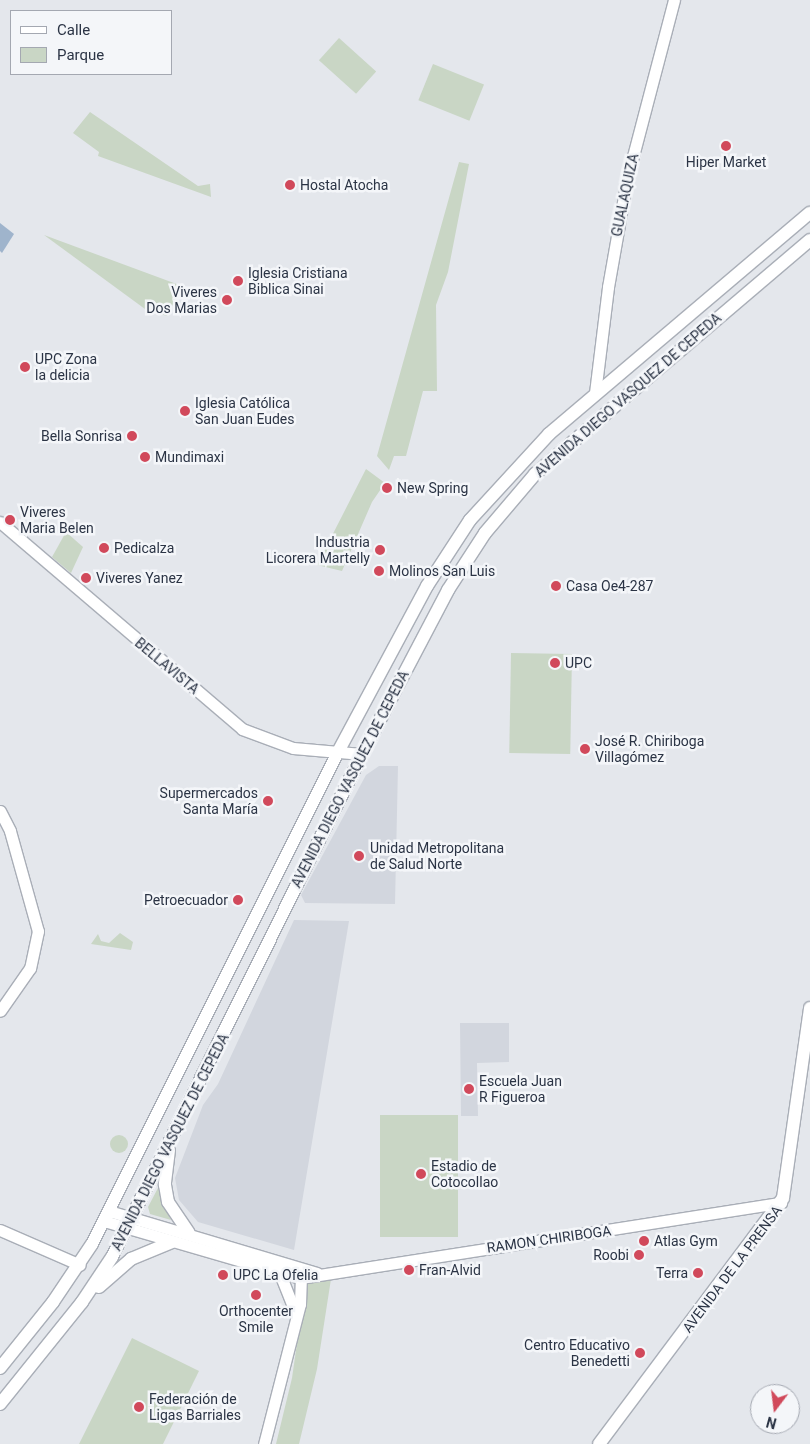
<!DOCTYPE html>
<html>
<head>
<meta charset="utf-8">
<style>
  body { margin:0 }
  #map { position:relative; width:810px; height:1444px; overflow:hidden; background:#e4e7ec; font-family:Roboto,sans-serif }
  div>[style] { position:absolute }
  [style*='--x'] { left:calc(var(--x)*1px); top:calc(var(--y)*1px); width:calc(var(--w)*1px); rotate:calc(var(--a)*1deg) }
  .built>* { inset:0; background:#d2d6de }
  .green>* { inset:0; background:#c9d6c5; transform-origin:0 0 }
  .round { border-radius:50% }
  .water>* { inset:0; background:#9fb4cc }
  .roads { filter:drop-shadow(1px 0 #a9aeb7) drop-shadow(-1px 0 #a9aeb7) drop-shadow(0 1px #a9aeb7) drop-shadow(0 -1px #a9aeb7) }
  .secondary>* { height:11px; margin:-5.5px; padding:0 5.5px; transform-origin:5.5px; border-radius:5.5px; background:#fff }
  .primary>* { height:12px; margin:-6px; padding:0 6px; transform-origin:6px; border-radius:6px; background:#fff }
  .dots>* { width:14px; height:14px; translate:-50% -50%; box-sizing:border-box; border:2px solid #f4f6f9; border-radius:50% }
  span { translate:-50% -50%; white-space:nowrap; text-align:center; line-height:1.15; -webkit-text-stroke:5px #f4f6f9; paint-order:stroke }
  .poi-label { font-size:14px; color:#2b3445 }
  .left { translate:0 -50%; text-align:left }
  .right { translate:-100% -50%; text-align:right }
  .street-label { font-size:14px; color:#2b3445 }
  .legend { position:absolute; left:10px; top:10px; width:162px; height:65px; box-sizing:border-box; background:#f4f6f9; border:1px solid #a4a8b1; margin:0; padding:6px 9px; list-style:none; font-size:15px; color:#2b3445 }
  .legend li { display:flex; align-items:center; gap:10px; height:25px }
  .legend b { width:25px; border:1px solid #a4a8b1 }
  .north { position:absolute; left:750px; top:1384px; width:50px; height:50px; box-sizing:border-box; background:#f4f6f9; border:1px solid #a4a8b1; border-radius:50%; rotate:195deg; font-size:14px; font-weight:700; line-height:20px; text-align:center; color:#2b3445 }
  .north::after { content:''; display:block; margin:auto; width:18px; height:22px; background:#d1495b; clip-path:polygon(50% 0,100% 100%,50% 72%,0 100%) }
</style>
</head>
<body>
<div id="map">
  <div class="built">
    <i style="clip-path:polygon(379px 766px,398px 766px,395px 904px,305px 903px,301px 895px,366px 775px)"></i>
    <i style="clip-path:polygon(294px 920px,349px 921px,294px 1250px,198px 1222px,179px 1200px,175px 1178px,203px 1105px,218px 1084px)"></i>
    <i style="clip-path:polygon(460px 1023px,509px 1023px,509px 1062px,477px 1063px,478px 1116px,461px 1116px)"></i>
  </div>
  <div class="green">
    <i style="left:339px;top:38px;width:50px;height:30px;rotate:42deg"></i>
    <i style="left:433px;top:64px;width:55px;height:39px;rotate:22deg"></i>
    <i style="clip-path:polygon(90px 112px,198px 186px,210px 184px,211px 197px,98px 156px,99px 152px,73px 133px)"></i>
    <i style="clip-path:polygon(459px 162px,469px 164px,448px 272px,436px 305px,437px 391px,423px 391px,406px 456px,394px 456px,389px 470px,377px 456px)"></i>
    <i style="clip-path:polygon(44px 235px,182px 286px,167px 316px,145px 309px)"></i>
    <i style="clip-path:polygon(366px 469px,385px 483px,372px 502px,342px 571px,317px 565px)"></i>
    <i style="clip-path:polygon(66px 532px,83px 547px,71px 573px,52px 557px)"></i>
    <i style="left:511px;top:653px;width:61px;height:100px;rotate:1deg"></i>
    <i style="clip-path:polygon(120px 933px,133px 942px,131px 950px,91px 944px,98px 934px,101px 941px,109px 943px)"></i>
    <i style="left:380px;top:1115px;width:78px;height:122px"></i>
    <i class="round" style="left:110px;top:1135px;width:18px;height:18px"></i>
    <i style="clip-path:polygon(158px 1188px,163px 1203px,171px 1220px,150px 1214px,148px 1207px)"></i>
    <i style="clip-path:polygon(331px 1279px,317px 1369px,299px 1444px,276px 1444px,292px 1378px,306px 1281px)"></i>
    <i style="clip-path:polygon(132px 1338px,199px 1371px,163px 1444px,79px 1444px)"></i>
  </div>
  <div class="water">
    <i style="clip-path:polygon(0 223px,14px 234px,2px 253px,0 251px)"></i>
  </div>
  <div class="roads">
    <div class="secondary">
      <i style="--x:595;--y:393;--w:107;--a:-83"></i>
      <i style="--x:608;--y:287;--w:110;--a:-80"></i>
      <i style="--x:627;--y:179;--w:185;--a:-75.3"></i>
      <i style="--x:0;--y:522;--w:318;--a:40.5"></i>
      <i style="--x:242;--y:729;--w:54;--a:20.4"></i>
      <i style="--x:293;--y:748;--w:69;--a:5"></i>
      <i style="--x:0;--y:811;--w:22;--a:63"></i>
      <i style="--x:10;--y:831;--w:104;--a:74.4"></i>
      <i style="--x:38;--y:931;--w:38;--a:102"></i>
      <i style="--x:30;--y:968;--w:52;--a:124.9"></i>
      <i style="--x:109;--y:1211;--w:217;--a:16.6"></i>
      <i style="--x:104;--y:1221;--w:204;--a:16.2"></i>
      <i style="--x:300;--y:1278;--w:487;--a:-8.9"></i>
      <i style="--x:0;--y:1230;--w:87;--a:23.6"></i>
      <i style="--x:280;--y:1274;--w:43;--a:68.2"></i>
      <i style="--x:264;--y:1444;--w:145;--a:-75.6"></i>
      <i style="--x:300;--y:1304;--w:32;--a:-88"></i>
    </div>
    <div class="primary">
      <i style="--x:169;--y:1150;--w:35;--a:97"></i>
      <i style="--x:165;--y:1185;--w:17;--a:80"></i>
      <i style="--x:168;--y:1202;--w:37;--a:56"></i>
      <i style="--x:99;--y:1287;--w:43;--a:-41.2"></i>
      <i style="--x:131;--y:1259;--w:44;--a:-22.5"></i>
      <i style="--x:0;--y:1368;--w:85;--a:-51.2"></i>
      <i style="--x:53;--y:1302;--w:70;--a:-56.1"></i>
      <i style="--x:92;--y:1244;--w:550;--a:-63.43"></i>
      <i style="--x:338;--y:752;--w:188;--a:-61.8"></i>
      <i style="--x:427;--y:586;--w:79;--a:-56.9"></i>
      <i style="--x:470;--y:520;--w:117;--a:-47.4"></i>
      <i style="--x:549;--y:434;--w:342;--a:-40.3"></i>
      <i style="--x:0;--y:1404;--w:131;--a:-51.2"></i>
      <i style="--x:82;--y:1302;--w:54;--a:-56.3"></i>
      <i style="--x:112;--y:1257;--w:562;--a:-63.57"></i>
      <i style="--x:362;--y:754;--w:185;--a:-62.3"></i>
      <i style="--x:448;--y:590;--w:68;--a:-57"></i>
      <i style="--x:485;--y:533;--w:77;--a:-49.7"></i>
      <i style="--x:535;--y:474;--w:361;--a:-40.4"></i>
      <i style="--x:599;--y:1444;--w:307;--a:-53.2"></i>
      <i style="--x:783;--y:1198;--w:192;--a:-81.9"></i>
    </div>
  </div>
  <div class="dots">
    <i style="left:726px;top:146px;background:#d1495b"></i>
    <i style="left:290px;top:185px;background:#d1495b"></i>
    <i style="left:238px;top:281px;background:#d1495b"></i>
    <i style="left:227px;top:300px;background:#d1495b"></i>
    <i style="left:25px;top:367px;background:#d1495b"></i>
    <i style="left:185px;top:411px;background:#d1495b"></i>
    <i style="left:132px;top:436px;background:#d1495b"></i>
    <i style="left:145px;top:457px;background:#d1495b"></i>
    <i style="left:387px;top:488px;background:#d1495b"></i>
    <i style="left:10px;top:520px;background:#d1495b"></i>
    <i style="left:104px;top:548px;background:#d1495b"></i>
    <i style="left:380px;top:550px;background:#d1495b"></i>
    <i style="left:379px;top:571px;background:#d1495b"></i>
    <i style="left:86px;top:578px;background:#d1495b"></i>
    <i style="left:556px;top:586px;background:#d1495b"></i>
    <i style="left:555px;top:663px;background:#d1495b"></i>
    <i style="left:585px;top:749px;background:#d1495b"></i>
    <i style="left:268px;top:801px;background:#d1495b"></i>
    <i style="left:359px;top:856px;background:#d1495b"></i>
    <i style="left:238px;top:900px;background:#d1495b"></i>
    <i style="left:469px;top:1089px;background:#d1495b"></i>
    <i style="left:421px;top:1174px;background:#d1495b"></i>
    <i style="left:644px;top:1241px;background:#d1495b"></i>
    <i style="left:639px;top:1255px;background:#d1495b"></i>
    <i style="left:409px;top:1270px;background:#d1495b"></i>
    <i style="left:698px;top:1273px;background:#d1495b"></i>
    <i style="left:223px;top:1275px;background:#d1495b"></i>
    <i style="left:256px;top:1295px;background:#d1495b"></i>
    <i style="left:640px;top:1353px;background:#d1495b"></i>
    <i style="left:139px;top:1407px;background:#d1495b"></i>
  </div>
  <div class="poi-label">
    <span style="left:726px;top:162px">Hiper Market</span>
    <span class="left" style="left:300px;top:185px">Hostal Atocha</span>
    <span class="left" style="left:248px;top:281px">Iglesia Cristiana<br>Biblica Sinai</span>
    <span class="right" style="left:217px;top:300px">Viveres<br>Dos Marias</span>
    <span class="left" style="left:35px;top:367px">UPC Zona<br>la delicia</span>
    <span class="left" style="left:195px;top:411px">Iglesia Católica<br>San Juan Eudes</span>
    <span class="right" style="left:122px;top:436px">Bella Sonrisa</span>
    <span class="left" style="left:155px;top:457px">Mundimaxi</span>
    <span class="left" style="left:397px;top:488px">New Spring</span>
    <span class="left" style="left:20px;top:520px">Viveres<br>Maria Belen</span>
    <span class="right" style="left:370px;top:550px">Industria<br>Licorera Martelly</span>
    <span class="left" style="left:114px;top:548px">Pedicalza</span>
    <span class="left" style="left:389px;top:571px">Molinos San Luis</span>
    <span class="left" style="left:96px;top:578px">Viveres Yanez</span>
    <span class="left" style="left:566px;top:586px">Casa Oe4-287</span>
    <span class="left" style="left:565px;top:663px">UPC</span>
    <span class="left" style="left:595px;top:749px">José R. Chiriboga<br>Villagómez</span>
    <span class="right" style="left:258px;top:801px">Supermercados<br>Santa María</span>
    <span class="left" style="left:370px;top:856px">Unidad Metropolitana<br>de Salud Norte</span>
    <span class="right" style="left:228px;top:900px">Petroecuador</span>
    <span class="left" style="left:479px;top:1089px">Escuela Juan<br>R Figueroa</span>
    <span class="left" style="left:431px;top:1174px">Estadio de<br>Cotocollao</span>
    <span class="left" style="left:654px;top:1241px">Atlas Gym</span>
    <span class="right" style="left:629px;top:1255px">Roobi</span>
    <span class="left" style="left:419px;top:1270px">Fran-Alvid</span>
    <span class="right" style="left:688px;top:1273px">Terra</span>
    <span class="left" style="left:233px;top:1275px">UPC La Ofelia</span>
    <span style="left:256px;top:1319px">Orthocenter<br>Smile</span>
    <span class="right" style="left:630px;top:1353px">Centro Educativo<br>Benedetti</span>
    <span class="left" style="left:149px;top:1407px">Federación de<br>Ligas Barriales</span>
  </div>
  <div class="street-label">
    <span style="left:625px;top:195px;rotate:-78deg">GUALAQUIZA</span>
    <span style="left:628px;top:395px;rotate:-41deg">AVENIDA DIEGO VASQUEZ DE CEPEDA</span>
    <span style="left:167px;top:666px;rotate:40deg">BELLAVISTA</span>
    <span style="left:350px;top:779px;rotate:-63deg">AVENIDA DIEGO VASQUEZ DE CEPEDA</span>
    <span style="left:170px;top:1142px;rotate:-63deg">AVENIDA DIEGO VASQUEZ DE CEPEDA</span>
    <span style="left:549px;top:1239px;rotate:-8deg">RAMON CHIRIBOGA</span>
    <span style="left:732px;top:1269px;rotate:-53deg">AVENIDA DE LA PRENSA</span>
  </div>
  <ul class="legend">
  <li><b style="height:6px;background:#fff"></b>Calle</li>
  <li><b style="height:14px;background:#c9d6c5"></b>Parque</li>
  </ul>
  <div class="north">N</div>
</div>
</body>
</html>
